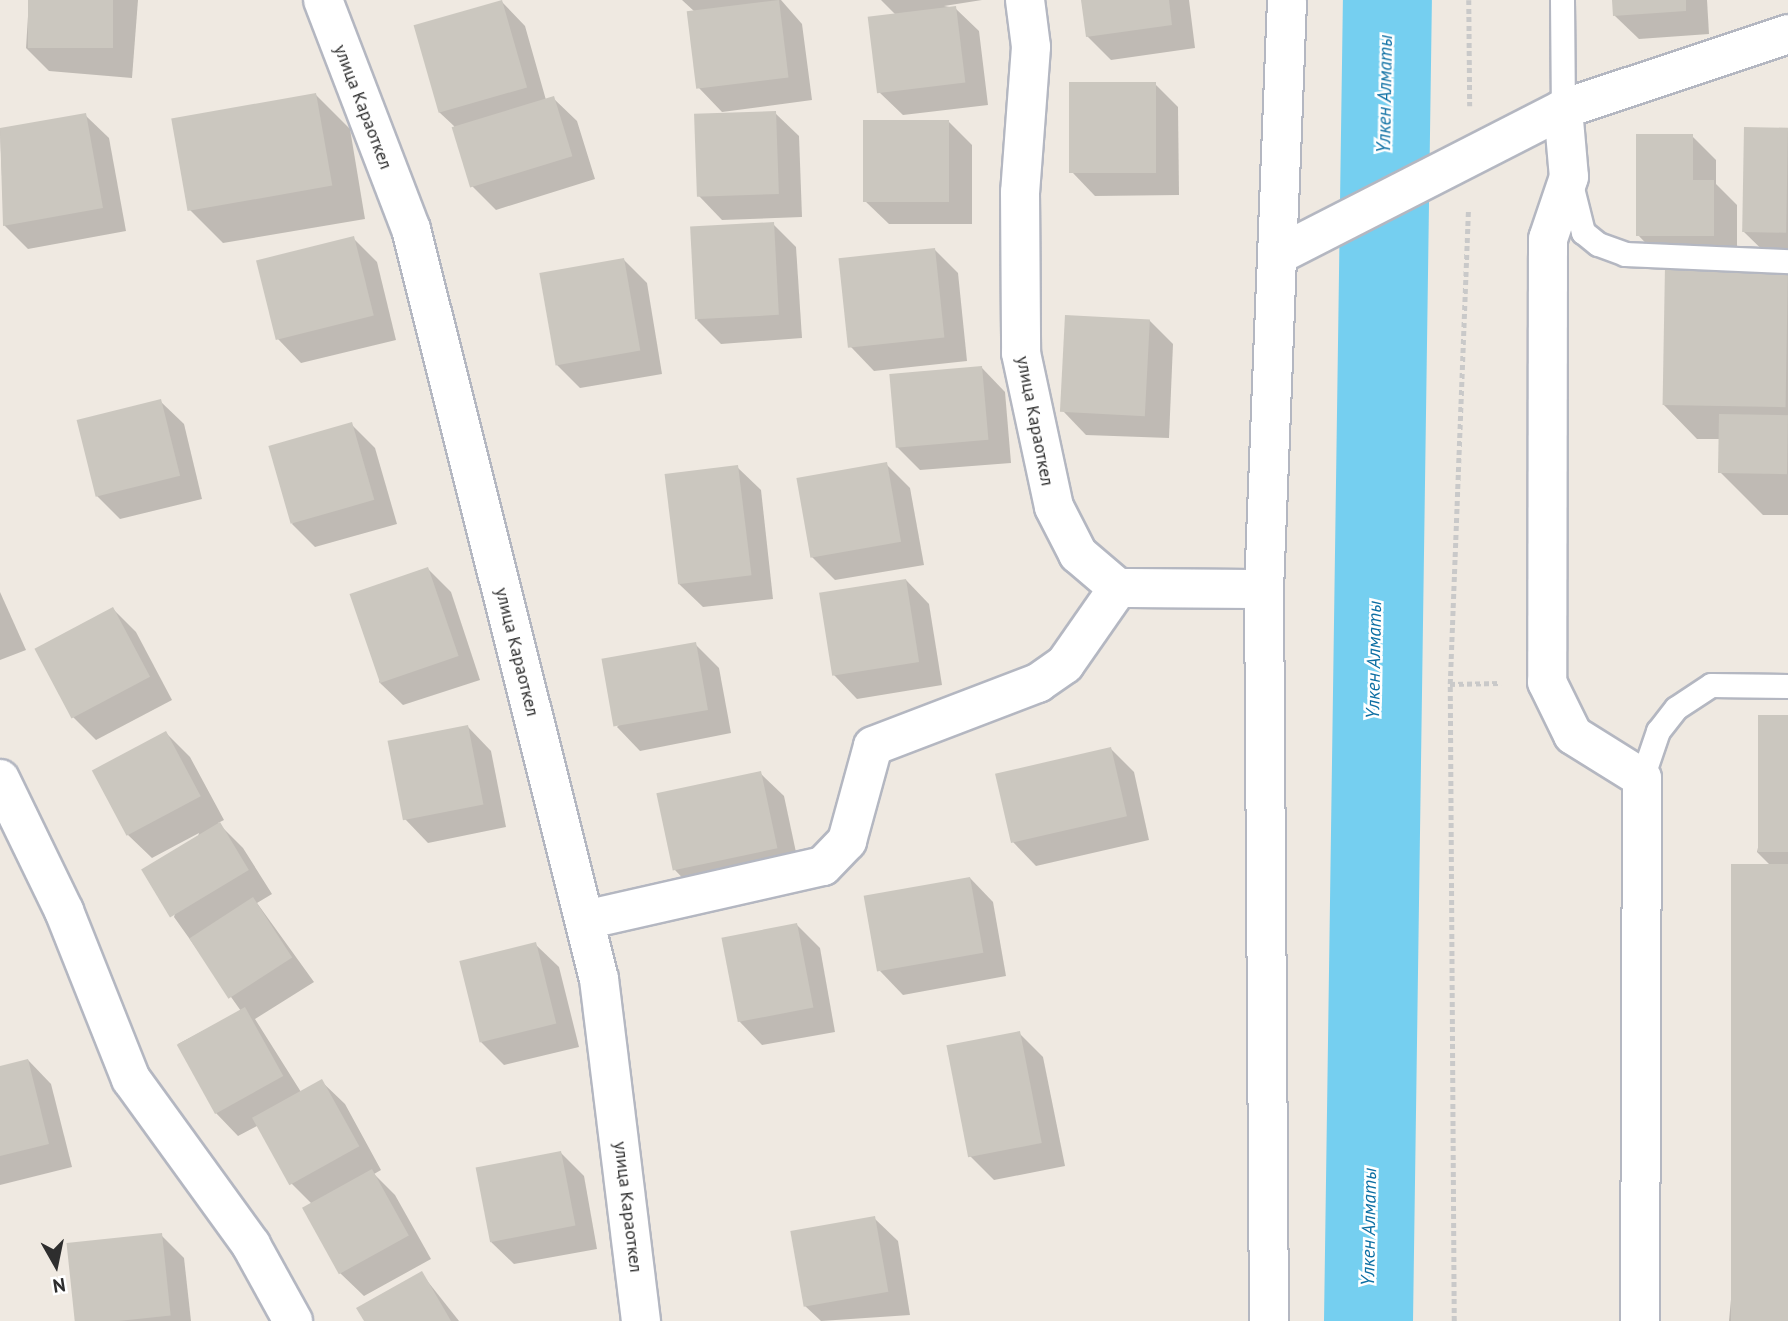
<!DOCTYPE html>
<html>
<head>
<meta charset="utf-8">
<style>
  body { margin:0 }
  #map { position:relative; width:1788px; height:1321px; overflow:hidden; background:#efe9e1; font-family:"PT Sans",sans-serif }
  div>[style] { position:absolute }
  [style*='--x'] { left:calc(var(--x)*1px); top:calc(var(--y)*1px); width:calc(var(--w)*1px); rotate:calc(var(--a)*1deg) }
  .shadow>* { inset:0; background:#0003 }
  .river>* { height:89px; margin:-44.5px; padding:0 44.5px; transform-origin:44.5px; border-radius:44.5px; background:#75cff0 }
  .building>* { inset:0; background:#cbc7bf; transform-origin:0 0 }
  .path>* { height:4.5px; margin-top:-2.25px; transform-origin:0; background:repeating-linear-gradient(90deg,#c9c9c9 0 5px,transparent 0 8.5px) }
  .roads { filter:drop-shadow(2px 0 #b4b7c1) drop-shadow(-2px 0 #b4b7c1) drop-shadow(0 2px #b4b7c1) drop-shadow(0 -2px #b4b7c1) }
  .lane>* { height:23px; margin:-11.5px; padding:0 11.5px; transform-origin:11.5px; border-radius:11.5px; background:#fff }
  .street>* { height:38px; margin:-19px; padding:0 19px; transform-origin:19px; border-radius:19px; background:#fff }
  span { translate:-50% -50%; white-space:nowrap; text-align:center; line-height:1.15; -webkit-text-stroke:5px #fff; paint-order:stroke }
  .street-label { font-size:18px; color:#2e2e2e }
  .water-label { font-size:19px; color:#0d6fa3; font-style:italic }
  .north { position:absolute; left:21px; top:1230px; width:70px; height:70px; -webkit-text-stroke:5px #fff; paint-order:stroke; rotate:171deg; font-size:19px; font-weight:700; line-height:28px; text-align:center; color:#2e2e2e }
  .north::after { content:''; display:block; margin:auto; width:24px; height:32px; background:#2e2e2e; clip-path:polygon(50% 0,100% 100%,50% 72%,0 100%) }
</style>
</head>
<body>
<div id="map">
  <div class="shadow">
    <i style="clip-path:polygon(29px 0,138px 0,132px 78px,49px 71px,26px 48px)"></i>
    <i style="clip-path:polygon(682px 0,781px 0,802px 24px,812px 100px,722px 112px,699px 88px,695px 12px)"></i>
    <i style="clip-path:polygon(881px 0,982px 0,944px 6px,955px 8px,979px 31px,988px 105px,903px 115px,879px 92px,896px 15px)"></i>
    <i style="clip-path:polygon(1083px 0,1189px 0,1195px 48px,1111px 60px,1087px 36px)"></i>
    <i style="clip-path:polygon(1614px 0,1707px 0,1709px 34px,1639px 39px,1615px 16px)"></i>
    <i style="clip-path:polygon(502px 2px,525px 26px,546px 100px,553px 98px,577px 121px,595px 179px,496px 210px,472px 186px,454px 126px,439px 112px)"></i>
    <i style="clip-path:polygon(1155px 84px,1178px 107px,1179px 195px,1095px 196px,1072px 172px)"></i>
    <i style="clip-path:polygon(316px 95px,350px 129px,365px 219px,223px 243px,189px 209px)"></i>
    <i style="clip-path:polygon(775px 113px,799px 136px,802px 217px,722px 220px,699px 196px)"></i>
    <i style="clip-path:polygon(85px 115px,109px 138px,126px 231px,28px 249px,4px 225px,0 130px)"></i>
    <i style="clip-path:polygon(949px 122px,972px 145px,972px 224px,889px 224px,865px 201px)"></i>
    <i style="clip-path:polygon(1788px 129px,1788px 515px,1763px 515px,1720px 472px,1721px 439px,1697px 439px,1663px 404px,1783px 270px,1744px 232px)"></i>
    <i style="clip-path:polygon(1692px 136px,1716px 160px,1716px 184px,1737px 205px,1737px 259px,1661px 259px,1638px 235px)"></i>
    <i style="clip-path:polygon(773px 224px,796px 247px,802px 338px,721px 344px,697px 320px)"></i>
    <i style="clip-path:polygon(353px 238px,377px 262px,396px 340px,301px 363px,278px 339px)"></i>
    <i style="clip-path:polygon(934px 249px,958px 273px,967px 361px,874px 371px,851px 347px)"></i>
    <i style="clip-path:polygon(624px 260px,647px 283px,662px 374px,580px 388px,556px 364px)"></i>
    <i style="clip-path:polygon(1149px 320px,1173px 344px,1169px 438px,1086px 435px,1063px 411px)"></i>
    <i style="clip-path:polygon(982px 368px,1005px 392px,1011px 463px,920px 470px,897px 447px)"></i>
    <i style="clip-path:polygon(160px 401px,184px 424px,202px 499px,120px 519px,96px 495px)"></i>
    <i style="clip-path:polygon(351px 424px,375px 448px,397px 524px,315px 547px,292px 524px)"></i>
    <i style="clip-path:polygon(886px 464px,910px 488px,924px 565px,835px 580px,812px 557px)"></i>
    <i style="clip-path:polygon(737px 467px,761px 490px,773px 599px,703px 607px,679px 584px)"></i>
    <i style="clip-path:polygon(428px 569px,451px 592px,480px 680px,403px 705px,379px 682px)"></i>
    <i style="clip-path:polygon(906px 580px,929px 604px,942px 685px,857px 699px,834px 675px)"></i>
    <i style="clip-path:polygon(0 592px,26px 650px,0 660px)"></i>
    <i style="clip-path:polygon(113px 609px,136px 632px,172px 700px,96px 740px,73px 717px)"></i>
    <i style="clip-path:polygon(695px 644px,719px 668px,731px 733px,640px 751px,617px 727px)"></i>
    <i style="clip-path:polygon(1788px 717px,1788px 1321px,1729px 1321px,1771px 866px,1757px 852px)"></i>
    <i style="clip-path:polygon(468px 727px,491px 751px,506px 827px,428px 843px,405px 819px)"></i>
    <i style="clip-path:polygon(166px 733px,190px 757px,224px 820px,218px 823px,243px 848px,272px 894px,257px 903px,314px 982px,255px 1019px,301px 1092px,321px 1081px,345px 1104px,381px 1170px,374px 1174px,395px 1195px,431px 1259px,364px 1296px,340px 1273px,312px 1204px,291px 1183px,259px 1125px,238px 1136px,215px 1112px,178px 1044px,241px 1011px,174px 917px,199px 833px,152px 858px,128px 835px)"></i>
    <i style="clip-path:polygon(1110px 748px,1134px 772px,1149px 840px,1036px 866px,1013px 842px)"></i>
    <i style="clip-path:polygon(760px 773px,784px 796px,800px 871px,697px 893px,674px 869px)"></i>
    <i style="clip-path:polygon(970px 878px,993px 902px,1006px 976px,903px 995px,880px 971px)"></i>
    <i style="clip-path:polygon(796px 924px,820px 948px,835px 1032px,762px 1045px,739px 1021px)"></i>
    <i style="clip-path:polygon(535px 944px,559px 967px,579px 1047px,504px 1065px,481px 1042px)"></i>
    <i style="clip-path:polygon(1019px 1033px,1043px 1057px,1065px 1166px,994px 1180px,970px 1156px)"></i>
    <i style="clip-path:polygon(28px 1060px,51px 1084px,72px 1167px,0 1185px,0 1067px)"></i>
    <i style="clip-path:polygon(561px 1153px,584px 1176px,597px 1249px,514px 1264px,490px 1241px)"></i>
    <i style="clip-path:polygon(874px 1218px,898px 1241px,910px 1315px,821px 1321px,804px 1305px)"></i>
    <i style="clip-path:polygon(161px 1235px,184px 1258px,191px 1321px,76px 1321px,68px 1244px)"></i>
    <i style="clip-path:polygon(421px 1273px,459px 1321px,366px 1321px)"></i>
  </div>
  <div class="river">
    <i style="--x:1368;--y:1321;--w:1321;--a:-89.18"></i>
  </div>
  <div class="building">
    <i style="left:28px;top:0;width:85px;height:48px"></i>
    <i style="left:502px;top:0;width:91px;height:92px;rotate:74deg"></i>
    <i style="left:779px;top:0;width:78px;height:93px;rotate:83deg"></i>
    <i style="clip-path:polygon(1081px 0,1169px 0,1172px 25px,1086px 37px)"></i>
    <i style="clip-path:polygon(1612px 0,1686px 0,1686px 11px,1613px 16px)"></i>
    <i style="left:956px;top:6px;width:77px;height:89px;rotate:83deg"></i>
    <i style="left:1069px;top:82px;width:87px;height:91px"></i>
    <i style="left:316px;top:93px;width:94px;height:147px;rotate:80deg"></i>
    <i style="left:554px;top:96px;width:63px;height:107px;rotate:73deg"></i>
    <i style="left:776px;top:111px;width:83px;height:82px;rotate:88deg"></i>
    <i style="clip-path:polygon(86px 113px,103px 208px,3px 226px,0 128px)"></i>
    <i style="left:863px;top:120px;width:86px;height:82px"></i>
    <i style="left:1744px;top:127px;width:44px;height:105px;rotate:1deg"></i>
    <i style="clip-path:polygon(1636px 134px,1693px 134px,1693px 180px,1714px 180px,1714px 236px,1636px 236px)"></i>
    <i style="left:774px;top:222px;width:93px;height:84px;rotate:87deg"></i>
    <i style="left:354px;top:236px;width:82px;height:101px;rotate:76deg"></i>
    <i style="left:935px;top:248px;width:90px;height:97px;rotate:84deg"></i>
    <i style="left:624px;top:258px;width:94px;height:86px;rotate:80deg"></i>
    <i style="left:1665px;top:266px;width:123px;height:139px;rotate:1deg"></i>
    <i style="left:1065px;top:315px;width:85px;height:97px;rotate:3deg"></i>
    <i style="left:982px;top:366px;width:74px;height:93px;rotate:85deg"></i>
    <i style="left:161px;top:399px;width:79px;height:87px;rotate:76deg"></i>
    <i style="left:1719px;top:414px;width:69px;height:59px;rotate:1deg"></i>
    <i style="left:352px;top:422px;width:81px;height:87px;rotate:74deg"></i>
    <i style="left:887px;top:462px;width:81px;height:92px;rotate:80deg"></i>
    <i style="left:738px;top:465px;width:111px;height:74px;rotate:83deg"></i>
    <i style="left:428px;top:567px;width:94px;height:83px;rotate:71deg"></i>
    <i style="left:906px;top:579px;width:84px;height:88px;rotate:81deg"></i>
    <i style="left:113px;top:607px;width:79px;height:89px;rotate:62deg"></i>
    <i style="left:696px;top:642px;width:69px;height:96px;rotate:80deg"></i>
    <i style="left:1758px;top:715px;width:30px;height:137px"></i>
    <i style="left:468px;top:725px;width:81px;height:82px;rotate:79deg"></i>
    <i style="left:166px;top:731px;width:74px;height:84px;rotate:62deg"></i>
    <i style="left:1111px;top:747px;width:71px;height:119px;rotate:77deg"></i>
    <i style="left:761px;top:771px;width:79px;height:107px;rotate:78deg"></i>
    <i style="left:220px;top:822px;width:56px;height:92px;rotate:59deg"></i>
    <i style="left:1731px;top:864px;width:57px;height:457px"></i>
    <i style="left:970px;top:877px;width:77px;height:108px;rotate:80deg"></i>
    <i style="left:253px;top:897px;width:72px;height:76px;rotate:57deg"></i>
    <i style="left:797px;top:923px;width:86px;height:77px;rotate:79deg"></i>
    <i style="left:536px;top:942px;width:84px;height:79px;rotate:76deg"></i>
    <i style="left:245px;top:1007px;width:79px;height:78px;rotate:61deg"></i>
    <i style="left:1020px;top:1031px;width:114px;height:75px;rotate:79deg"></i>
    <i style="clip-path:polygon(28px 1059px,49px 1144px,0 1156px,0 1066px)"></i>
    <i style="left:322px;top:1079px;width:77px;height:80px;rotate:61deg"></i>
    <i style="left:561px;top:1151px;width:76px;height:87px;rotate:79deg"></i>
    <i style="left:372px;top:1169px;width:76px;height:80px;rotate:61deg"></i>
    <i style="left:875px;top:1216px;width:77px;height:86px;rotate:80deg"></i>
    <i style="left:162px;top:1233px;width:83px;height:96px;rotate:84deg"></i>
    <i style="clip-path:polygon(422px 1271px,451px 1321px,364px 1321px,356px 1308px)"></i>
  </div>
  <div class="path">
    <i style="--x:1469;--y:0;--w:106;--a:89.5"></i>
    <i style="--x:1450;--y:684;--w:51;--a:-1.1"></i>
    <i style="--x:1454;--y:1321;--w:637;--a:-90.36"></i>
    <i style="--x:1450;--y:684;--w:475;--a:-87.8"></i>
  </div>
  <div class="roads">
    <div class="lane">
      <i style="--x:1562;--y:0;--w:109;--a:89.5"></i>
      <i style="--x:1570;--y:180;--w:54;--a:76"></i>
      <i style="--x:1583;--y:232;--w:19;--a:39"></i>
      <i style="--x:1598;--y:244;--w:29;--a:20"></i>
      <i style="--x:1625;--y:254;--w:163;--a:2.5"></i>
      <i style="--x:1642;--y:778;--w:50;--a:-71.2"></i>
      <i style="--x:1658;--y:731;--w:29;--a:-52"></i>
      <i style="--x:1676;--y:708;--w:42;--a:-33.3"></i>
      <i style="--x:1711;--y:685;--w:77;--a:0.7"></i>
    </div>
    <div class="street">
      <i style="--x:323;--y:0;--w:245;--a:69"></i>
      <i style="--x:411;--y:229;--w:773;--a:75.93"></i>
      <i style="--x:599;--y:979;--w:345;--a:83"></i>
      <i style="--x:1025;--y:0;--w:47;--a:82.7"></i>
      <i style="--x:1031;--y:47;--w:145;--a:94.3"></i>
      <i style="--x:1020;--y:192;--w:161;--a:89.6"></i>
      <i style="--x:1021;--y:353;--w:157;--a:77.9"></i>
      <i style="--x:1054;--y:507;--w:53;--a:62.9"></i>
      <i style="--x:1078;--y:554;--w:52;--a:40.4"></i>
      <i style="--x:1118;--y:588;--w:146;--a:0.4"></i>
      <i style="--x:1563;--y:109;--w:68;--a:85"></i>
      <i style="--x:1569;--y:177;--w:65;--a:108.7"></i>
      <i style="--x:1548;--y:239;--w:443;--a:90.1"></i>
      <i style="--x:1547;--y:682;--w:59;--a:63.9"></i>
      <i style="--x:1573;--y:735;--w:81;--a:31.9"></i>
      <i style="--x:1642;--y:778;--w:543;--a:90.21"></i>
      <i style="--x:1278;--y:255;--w:320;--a:-27.1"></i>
      <i style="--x:1563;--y:109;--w:237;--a:-18.4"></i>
      <i style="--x:0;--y:779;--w:147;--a:64.1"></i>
      <i style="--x:64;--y:911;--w:181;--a:68.3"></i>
      <i style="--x:131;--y:1079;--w:205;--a:54.1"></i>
      <i style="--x:251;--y:1245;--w:87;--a:61.1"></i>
      <i style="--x:585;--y:920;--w:244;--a:-12.8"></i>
      <i style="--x:823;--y:866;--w:35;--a:-46"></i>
      <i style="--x:847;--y:841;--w:98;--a:-74.7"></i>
      <i style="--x:873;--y:746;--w:177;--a:-20.9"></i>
      <i style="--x:1038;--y:683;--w:33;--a:-35"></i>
      <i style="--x:1065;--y:664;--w:93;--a:-55.1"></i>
      <i style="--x:1269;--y:1321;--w:732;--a:-90.39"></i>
      <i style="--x:1264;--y:589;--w:589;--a:-87.76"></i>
    </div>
  </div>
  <div class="street-label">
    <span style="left:363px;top:107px;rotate:69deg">улица Караоткел</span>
    <span style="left:1035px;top:421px;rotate:79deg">улица Караоткел</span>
    <span style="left:517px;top:652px;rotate:76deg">улица Караоткел</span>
    <span style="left:628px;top:1207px;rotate:83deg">улица Караоткел</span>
  </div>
  <div class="water-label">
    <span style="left:1385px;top:94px;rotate:-89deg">Үлкен Алматы</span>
    <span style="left:1374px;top:660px;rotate:-89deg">Үлкен Алматы</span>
    <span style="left:1369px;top:1227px;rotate:-89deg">Үлкен Алматы</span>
  </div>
  <div class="north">N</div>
</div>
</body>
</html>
